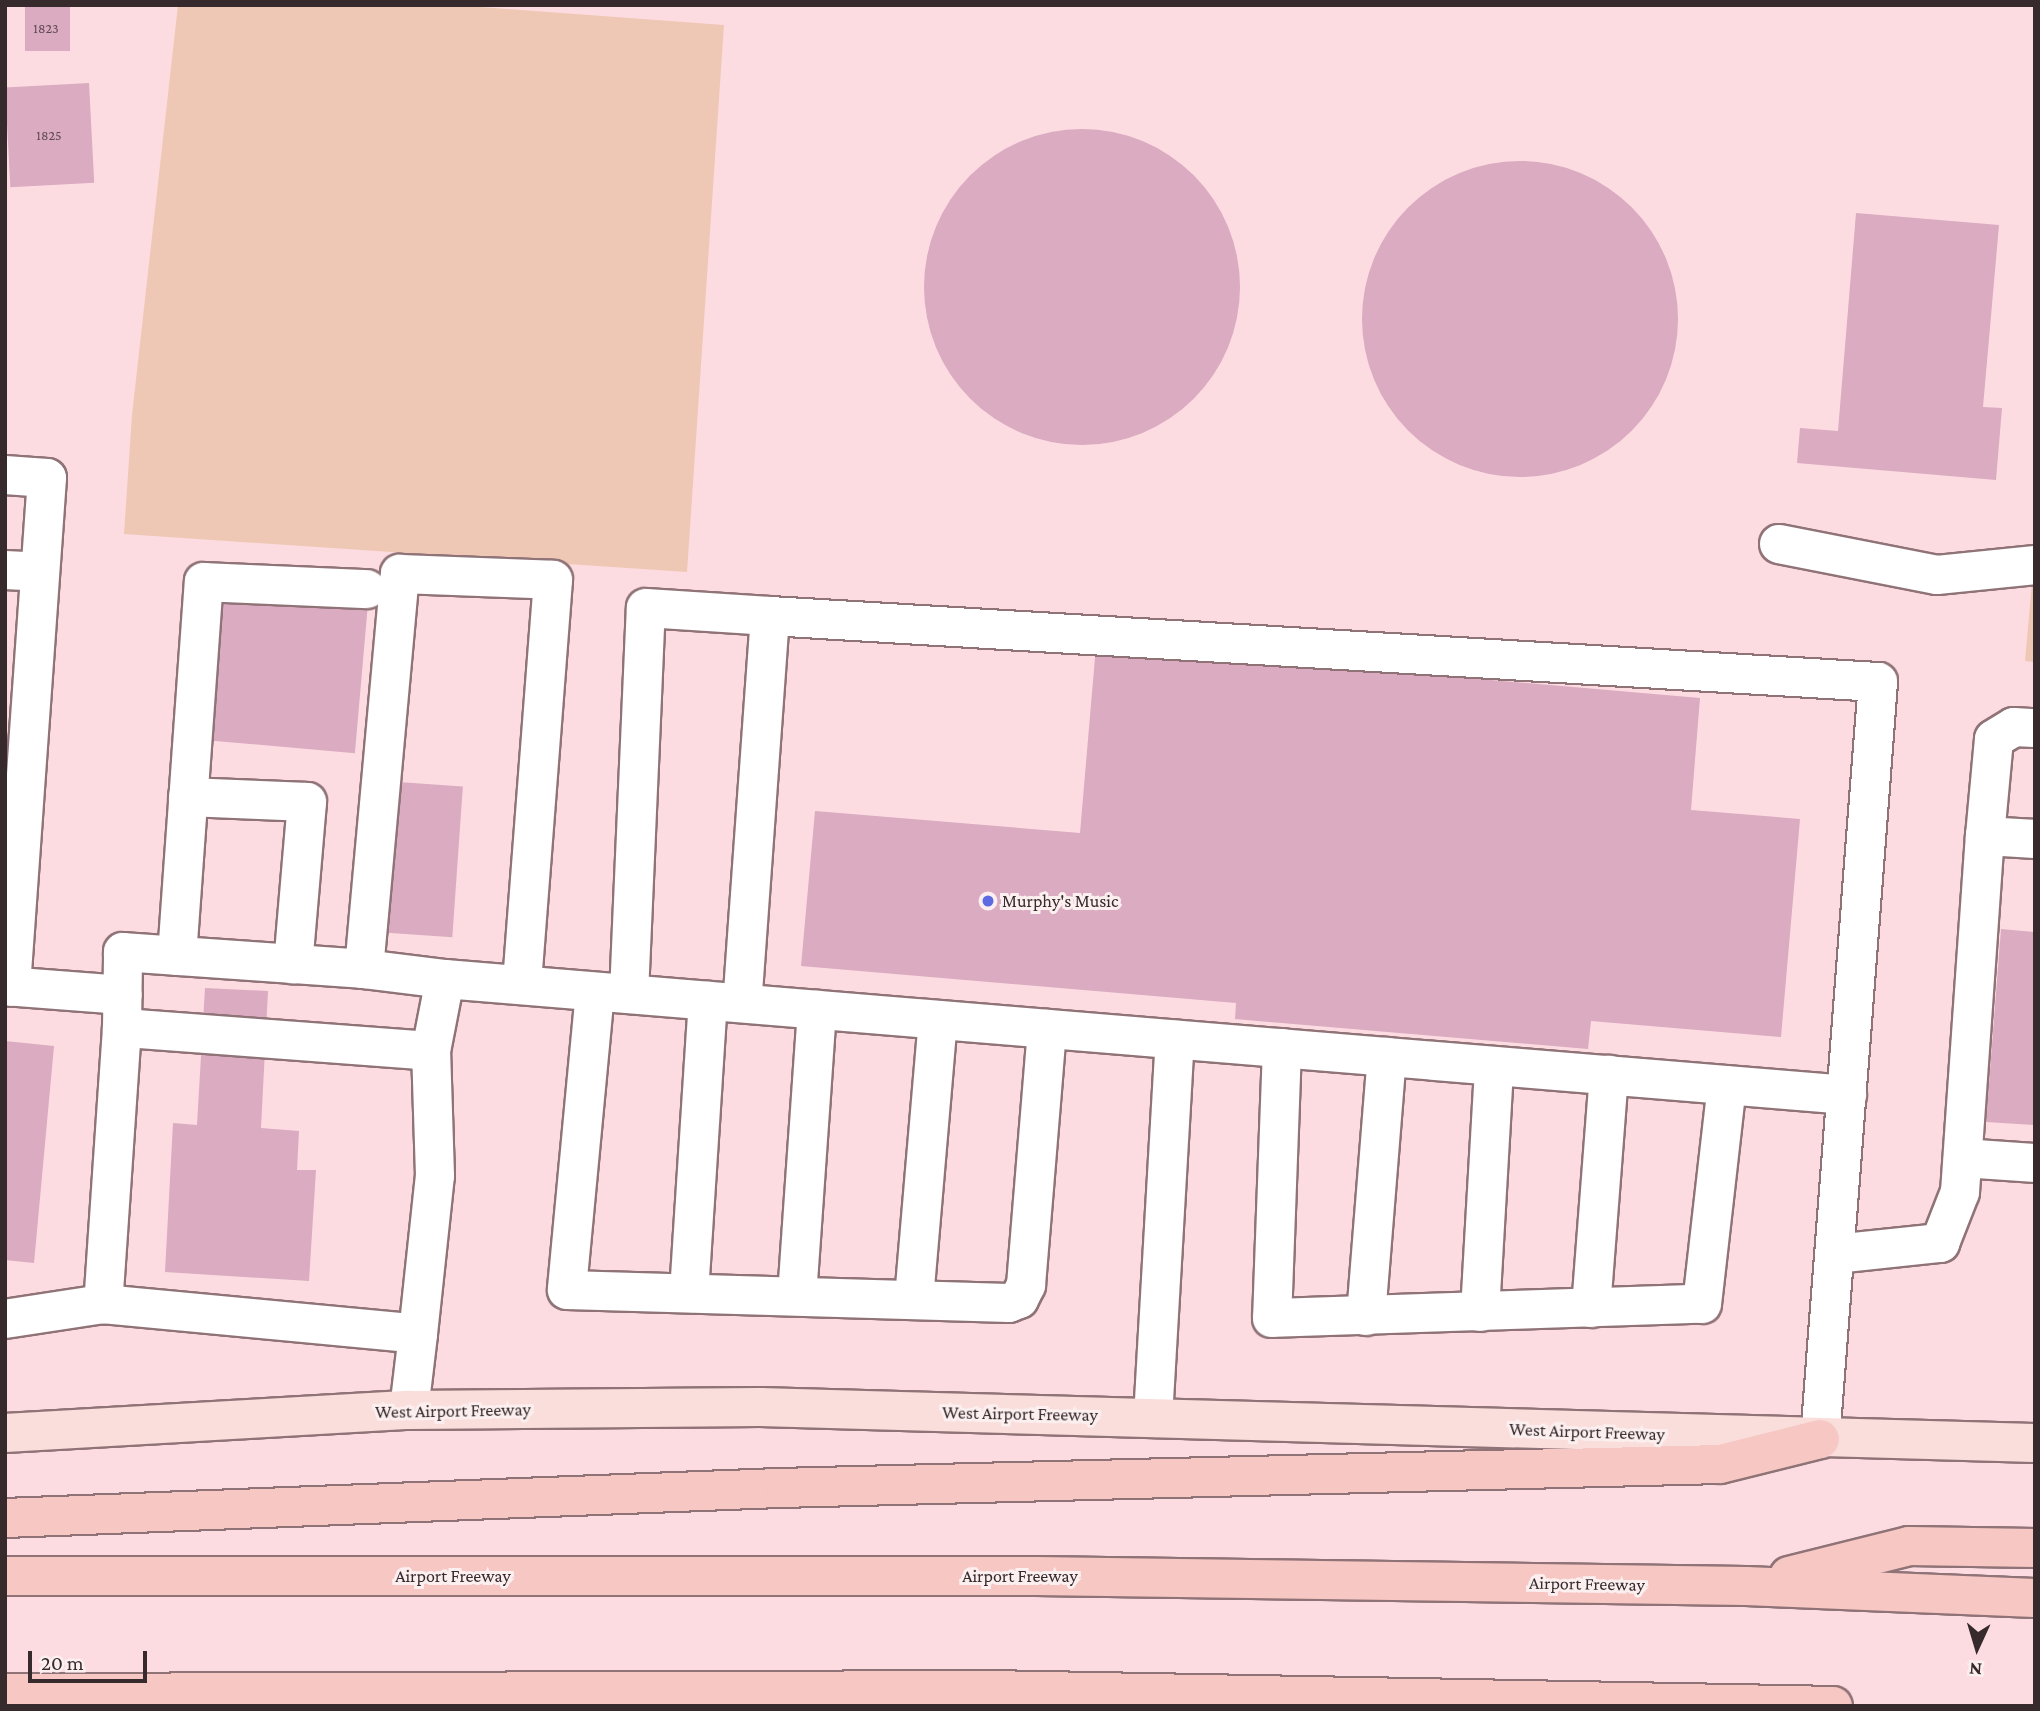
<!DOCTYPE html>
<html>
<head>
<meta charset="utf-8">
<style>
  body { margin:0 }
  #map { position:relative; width:2040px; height:1711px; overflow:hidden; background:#fcdce1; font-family:"Crimson Pro",serif }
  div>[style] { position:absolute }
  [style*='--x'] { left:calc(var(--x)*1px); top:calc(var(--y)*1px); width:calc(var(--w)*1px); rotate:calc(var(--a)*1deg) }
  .green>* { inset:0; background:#efc7b5 }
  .building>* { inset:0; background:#daabc1; transform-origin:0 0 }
  .round { border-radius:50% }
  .roads { filter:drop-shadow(2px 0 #8f7377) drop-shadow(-2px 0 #8f7377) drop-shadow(0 2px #8f7377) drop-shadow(0 -2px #8f7377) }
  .minor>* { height:38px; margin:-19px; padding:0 19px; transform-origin:19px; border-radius:19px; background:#fff }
  .major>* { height:38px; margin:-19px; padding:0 19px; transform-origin:19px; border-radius:19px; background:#fadedb }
  .highway>* { height:38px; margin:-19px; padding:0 19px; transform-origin:19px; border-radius:19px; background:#f7c8c3 }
  .dots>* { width:19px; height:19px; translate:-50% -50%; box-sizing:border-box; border:4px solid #fceff0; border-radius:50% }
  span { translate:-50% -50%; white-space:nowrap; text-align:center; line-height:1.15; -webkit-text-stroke:6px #fceff0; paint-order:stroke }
  .number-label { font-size:14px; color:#5f4a51 }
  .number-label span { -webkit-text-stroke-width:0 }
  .poi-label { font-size:18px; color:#362a2c }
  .left { translate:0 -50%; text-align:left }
  .street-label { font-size:18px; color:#362a2c }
  .frame { position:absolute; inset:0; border:7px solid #362a2c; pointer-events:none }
  .north { position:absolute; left:1942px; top:1613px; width:70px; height:70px; -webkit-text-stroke:5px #fceff0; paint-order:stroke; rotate:184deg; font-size:19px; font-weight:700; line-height:28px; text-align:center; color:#362a2c }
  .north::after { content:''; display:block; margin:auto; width:24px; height:32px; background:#362a2c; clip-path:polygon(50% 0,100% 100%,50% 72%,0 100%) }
  .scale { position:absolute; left:28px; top:1651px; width:119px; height:32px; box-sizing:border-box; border:4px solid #362a2c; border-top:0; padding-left:9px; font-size:21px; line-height:24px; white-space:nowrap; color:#362a2c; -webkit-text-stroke:5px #fceff0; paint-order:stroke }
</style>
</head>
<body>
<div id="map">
  <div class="green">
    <i style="clip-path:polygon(178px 5px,453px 5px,724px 25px,687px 572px,124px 534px,132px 415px)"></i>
    <i style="clip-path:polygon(2035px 549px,2035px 662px,2025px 661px)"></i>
  </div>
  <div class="building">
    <i style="left:25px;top:5px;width:45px;height:46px"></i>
    <i style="left:89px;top:83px;width:100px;height:84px;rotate:87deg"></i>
    <i class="round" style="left:924px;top:129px;width:316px;height:316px"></i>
    <i class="round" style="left:1362px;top:161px;width:316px;height:316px"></i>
    <i style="clip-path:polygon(1856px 213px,1999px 225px,1983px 407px,2002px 408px,1996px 480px,1797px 463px,1800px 428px,1838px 431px)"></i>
    <i style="left:222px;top:597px;width:146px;height:144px;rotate:5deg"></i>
    <i style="clip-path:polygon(1096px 646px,1700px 698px,1691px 810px,1800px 819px,1781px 1037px,1591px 1021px,1588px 1049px,1235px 1019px,1236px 1003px,801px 966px,815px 811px,1080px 833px)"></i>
    <i style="left:398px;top:782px;width:65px;height:151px;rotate:4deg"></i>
    <i style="clip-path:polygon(2001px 929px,2035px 932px,2035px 1125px,1986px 1122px)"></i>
    <i style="clip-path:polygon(205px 988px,268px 991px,261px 1128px,299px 1131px,297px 1170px,316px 1170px,309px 1281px,165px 1272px,173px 1123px,197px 1125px)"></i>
    <i style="clip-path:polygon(5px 1041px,54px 1046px,34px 1263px,5px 1260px)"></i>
  </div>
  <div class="roads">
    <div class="minor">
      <i style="--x:5;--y:475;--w:42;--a:4.1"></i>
      <i style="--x:47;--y:478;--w:510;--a:94.05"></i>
      <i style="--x:1779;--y:544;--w:161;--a:11.1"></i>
      <i style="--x:1937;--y:575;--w:99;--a:-5.8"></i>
      <i style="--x:5;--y:570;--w:35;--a:3"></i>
      <i style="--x:770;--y:616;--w:1110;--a:3.41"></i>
      <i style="--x:1878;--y:682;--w:759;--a:94.38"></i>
      <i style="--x:188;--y:797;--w:119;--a:2.4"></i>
      <i style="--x:307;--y:802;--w:163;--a:94.9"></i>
      <i style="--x:1985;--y:836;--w:97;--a:-84.7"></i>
      <i style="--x:1994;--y:739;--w:23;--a:-31"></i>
      <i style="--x:2014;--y:727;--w:21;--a:3"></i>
      <i style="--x:177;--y:956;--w:375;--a:-85.9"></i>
      <i style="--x:204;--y:582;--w:163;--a:2.5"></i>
      <i style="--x:445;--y:979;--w:82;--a:-173"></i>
      <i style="--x:364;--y:969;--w:397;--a:-84.8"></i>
      <i style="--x:400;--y:574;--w:153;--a:2.2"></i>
      <i style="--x:553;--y:580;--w:406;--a:94.4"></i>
      <i style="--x:5;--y:986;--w:118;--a:4.4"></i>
      <i style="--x:595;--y:992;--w:299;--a:95.4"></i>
      <i style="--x:567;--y:1290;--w:442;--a:1.7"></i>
      <i style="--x:1009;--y:1303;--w:11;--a:-22"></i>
      <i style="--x:1019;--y:1299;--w:16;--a:-63"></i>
      <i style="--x:1026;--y:1285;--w:257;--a:-85.3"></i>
      <i style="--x:629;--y:994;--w:386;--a:-87.5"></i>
      <i style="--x:646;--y:608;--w:124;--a:3.7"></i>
      <i style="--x:770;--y:616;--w:388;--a:94.1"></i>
      <i style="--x:122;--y:1028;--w:76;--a:-89.2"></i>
      <i style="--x:123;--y:952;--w:242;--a:4"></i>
      <i style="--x:1282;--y:1048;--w:270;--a:92.1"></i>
      <i style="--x:1272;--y:1318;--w:430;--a:-1.9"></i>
      <i style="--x:1702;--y:1304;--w:220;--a:-83.5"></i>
      <i style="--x:431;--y:1051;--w:73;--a:-79"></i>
      <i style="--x:445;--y:979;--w:1407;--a:4.73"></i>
      <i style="--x:1963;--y:1158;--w:72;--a:4"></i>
      <i style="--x:1835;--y:1254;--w:106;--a:-6"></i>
      <i style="--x:1940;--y:1243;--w:55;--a:-68.6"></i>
      <i style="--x:1960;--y:1192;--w:357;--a:-86"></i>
      <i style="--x:1985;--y:836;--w:50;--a:3.4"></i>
      <i style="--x:689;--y:1293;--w:293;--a:-86.3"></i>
      <i style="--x:797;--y:1296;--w:287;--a:-86"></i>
      <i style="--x:914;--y:1299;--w:280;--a:-85.1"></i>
      <i style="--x:1591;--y:1308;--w:234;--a:-85.6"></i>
      <i style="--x:1480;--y:1312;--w:246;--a:-86.7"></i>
      <i style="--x:1366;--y:1316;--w:260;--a:-85.4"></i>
      <i style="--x:5;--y:1319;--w:99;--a:-8.7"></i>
      <i style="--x:409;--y:1410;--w:77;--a:-83.2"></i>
      <i style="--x:418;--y:1334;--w:159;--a:-83.9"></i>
      <i style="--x:435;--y:1176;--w:125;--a:-91.8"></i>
      <i style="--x:431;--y:1051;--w:310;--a:-175.7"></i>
      <i style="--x:122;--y:1028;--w:277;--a:93.9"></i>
      <i style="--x:103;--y:1304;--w:316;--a:5.4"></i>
      <i style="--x:1153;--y:1418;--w:379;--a:-86.7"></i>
    </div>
    <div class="major">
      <i style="--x:5;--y:1433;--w:405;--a:-3.3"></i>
      <i style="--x:409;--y:1410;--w:351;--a:-0.5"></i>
      <i style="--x:760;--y:1407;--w:1276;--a:1.62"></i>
    </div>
    <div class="highway">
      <i style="--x:5;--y:1518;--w:775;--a:-2.22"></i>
      <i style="--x:779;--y:1488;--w:941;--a:-1.46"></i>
      <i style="--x:1720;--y:1464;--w:103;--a:-14"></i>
      <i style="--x:5;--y:1576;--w:1031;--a:0"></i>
      <i style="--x:1036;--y:1576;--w:710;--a:0.81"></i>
      <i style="--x:1746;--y:1586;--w:289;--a:2.4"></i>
      <i style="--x:1789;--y:1576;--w:124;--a:-14"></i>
      <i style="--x:1909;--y:1546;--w:126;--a:0.9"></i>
      <i style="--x:5;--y:1693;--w:983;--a:-0.17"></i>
      <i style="--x:988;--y:1690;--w:845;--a:1.08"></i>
    </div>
  </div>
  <div class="dots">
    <i style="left:988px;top:901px;background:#5d6be2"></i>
  </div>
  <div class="number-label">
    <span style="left:46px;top:28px">1823</span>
    <span style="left:49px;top:135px">1825</span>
  </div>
  <div class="poi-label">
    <span class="left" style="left:1002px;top:901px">Murphy's Music</span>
  </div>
  <div class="street-label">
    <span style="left:453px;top:1411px;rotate:-1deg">West Airport Freeway</span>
    <span style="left:1020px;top:1414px;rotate:1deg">West Airport Freeway</span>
    <span style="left:1587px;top:1432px;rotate:2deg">West Airport Freeway</span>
    <span style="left:453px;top:1576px">Airport Freeway</span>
    <span style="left:1020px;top:1576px">Airport Freeway</span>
    <span style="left:1587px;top:1584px;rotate:1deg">Airport Freeway</span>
  </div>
  <div class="frame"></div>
  <div class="north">N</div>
  <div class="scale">20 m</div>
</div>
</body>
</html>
